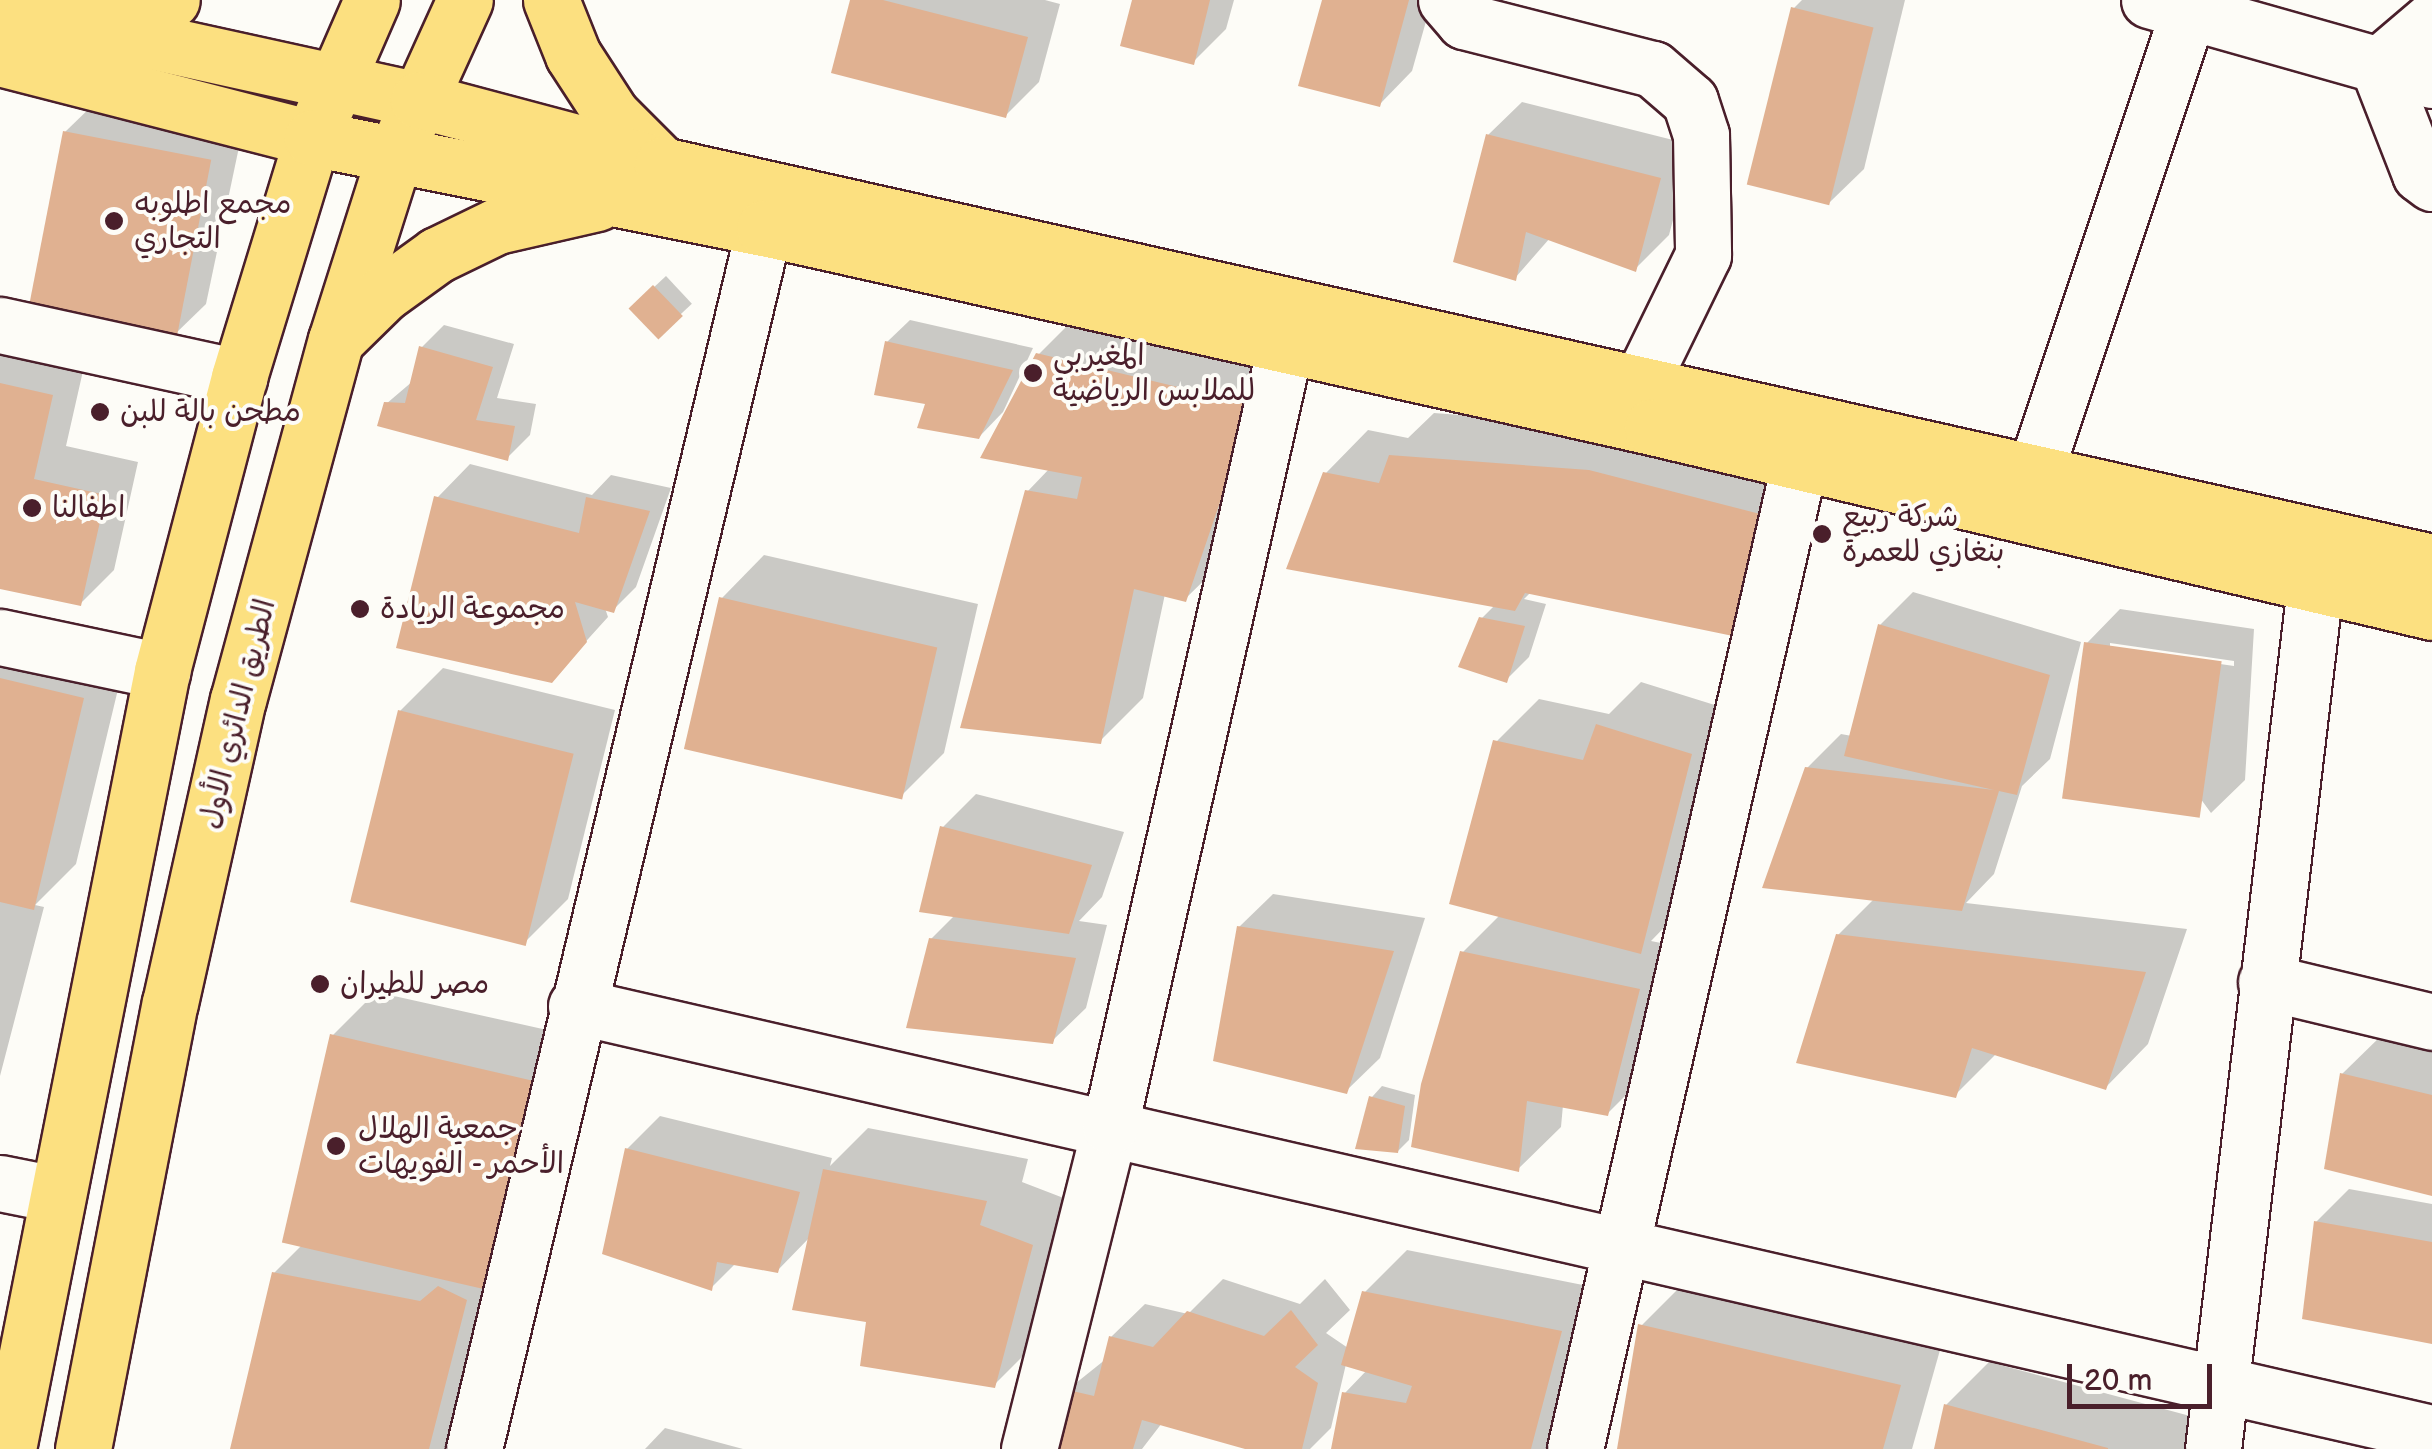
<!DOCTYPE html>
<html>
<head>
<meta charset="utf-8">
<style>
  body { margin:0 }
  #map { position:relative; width:2432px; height:1449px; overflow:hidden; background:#fdfcf7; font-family:"Balsamiq Sans","Playpen Sans Arabic",sans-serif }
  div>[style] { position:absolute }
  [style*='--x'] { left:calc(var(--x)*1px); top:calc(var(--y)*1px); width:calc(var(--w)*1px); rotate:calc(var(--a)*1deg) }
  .shadow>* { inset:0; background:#0003; transform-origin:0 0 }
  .building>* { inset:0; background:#e0b191; transform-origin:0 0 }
  .roads { filter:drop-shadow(2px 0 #4a1f2b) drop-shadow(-2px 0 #4a1f2b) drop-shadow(0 2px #4a1f2b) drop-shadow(0 -2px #4a1f2b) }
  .minor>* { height:55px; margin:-27.5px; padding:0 27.5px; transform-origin:27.5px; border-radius:27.5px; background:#fdfcf7 }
  .major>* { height:55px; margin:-27.5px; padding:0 27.5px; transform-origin:27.5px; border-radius:27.5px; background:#fce080 }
  .highway>* { height:55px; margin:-27.5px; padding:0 27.5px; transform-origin:27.5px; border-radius:27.5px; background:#fce080 }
  .dots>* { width:28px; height:28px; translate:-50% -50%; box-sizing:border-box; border:5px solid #fdfcf7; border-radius:50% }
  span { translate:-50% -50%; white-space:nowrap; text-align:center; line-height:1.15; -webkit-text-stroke:8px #fdfcf7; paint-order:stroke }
  .poi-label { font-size:30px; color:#4a1f2b }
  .left { translate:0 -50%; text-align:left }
  .street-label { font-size:30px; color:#4a1f2b }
  .scale { position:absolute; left:2067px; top:1364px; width:145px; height:45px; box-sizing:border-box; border:5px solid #4a1f2b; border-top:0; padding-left:12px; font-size:30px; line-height:35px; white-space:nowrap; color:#4a1f2b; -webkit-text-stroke:8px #fdfcf7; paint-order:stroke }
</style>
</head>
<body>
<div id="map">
  <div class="shadow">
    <i style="clip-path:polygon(853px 0,1045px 0,1060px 4px,1039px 82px,1006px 115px)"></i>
    <i style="clip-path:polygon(1134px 0,1234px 0,1226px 29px,1193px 62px)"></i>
    <i style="clip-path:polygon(1324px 0,1432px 0,1412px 71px,1379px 105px)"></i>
    <i style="clip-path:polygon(1802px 0,1905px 0,1864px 169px,1830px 202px,1794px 8px)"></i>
    <i style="clip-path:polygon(99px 99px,243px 128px,206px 304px,172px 337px,65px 132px)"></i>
    <i style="clip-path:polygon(1522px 102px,1693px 145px,1669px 235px,1635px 269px,1550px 238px,1515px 278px,1488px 135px)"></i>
    <i style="left:666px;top:276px;width:38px;height:47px;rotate:47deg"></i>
    <i style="clip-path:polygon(1081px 312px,1294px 363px,1228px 557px,1185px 599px,1165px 594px,1143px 698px,1100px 741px,1027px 492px,1050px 468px,1038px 355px)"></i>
    <i style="clip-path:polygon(910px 320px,1033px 348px,1003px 412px,979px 437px,928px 402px,887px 342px)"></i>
    <i style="clip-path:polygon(444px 325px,514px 344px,497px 398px,536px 404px,530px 435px,507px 458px,386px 404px,413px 381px,421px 348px)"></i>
    <i style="clip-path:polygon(0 352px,85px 362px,66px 446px,138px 462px,114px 570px,80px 604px,0 586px)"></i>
    <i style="clip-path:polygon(1434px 413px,1633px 428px,1806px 472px,1775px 590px,1531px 592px,1524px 599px,1546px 604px,1529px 657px,1506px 680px,1482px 618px,1495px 605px,1326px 473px,1368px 430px,1408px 438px)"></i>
    <i style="clip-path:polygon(470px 464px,592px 495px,611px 475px,671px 488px,636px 587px,613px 610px,605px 608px,608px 617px,551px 680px,399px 646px,437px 498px)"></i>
    <i style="clip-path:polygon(764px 555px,978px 604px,944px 753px,901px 796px,722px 598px)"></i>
    <i style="clip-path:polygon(1913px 592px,2081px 642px,2050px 759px,2022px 786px,1994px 874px,1966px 903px,2187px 929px,2148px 1044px,2106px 1087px,1997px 1053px,1955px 1095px,1838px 935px,1875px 898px,1807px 768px,1841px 734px,1852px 736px,1880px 625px)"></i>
    <i style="clip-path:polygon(evenodd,2120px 609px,2254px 629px,2245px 780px,2211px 813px,2087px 643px,2120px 609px,2110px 643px,2234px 661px,2234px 666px,2110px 648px,2110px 643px)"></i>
    <i style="clip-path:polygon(0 647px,126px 656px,76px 864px,35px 905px,44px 907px,0 1076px)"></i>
    <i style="clip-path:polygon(443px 668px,615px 710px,568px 899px,525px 942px,400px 711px)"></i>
    <i style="clip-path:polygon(1641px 682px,1734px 711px,1683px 908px,1651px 941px,1681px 947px,1650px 1071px,1607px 1114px,1563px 1105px,1561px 1127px,1518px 1169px,1463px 952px,1500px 915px,1496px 742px,1539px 699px,1609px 714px)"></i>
    <i style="clip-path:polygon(976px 794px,1124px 832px,1102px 897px,1079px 921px,1107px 925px,1086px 1008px,1052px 1041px,931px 939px,956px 914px,942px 828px)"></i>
    <i style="clip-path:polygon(1273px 894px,1425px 918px,1380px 1058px,1346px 1091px,1239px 927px)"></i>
    <i style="clip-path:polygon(376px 992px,583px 1038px,460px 1449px,232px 1449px,274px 1273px,303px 1244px,333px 1035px)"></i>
    <i style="clip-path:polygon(2385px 1032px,2432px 1043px,2432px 1194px,2342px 1074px)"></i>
    <i style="clip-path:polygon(1382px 1086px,1415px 1095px,1409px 1140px,1398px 1151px,1372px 1097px)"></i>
    <i style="clip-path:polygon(660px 1116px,832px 1158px,830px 1166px,868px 1128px,1028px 1159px,1022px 1182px,1074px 1202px,1037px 1342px,994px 1385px,868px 1320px,811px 1236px,777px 1271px,736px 1263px,711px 1288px,627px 1149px)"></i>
    <i style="clip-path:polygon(2349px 1189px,2432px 1204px,2432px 1341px,2316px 1222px)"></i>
    <i style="clip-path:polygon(1407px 1250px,1603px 1289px,1551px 1449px,1333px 1449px,1344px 1394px,1367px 1370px,1346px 1364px,1331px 1428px,1310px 1449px,1255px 1449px,1162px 1423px,1142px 1449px,1052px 1449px,1066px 1391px,1106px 1359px,1111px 1337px,1145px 1304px,1188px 1314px,1223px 1279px,1300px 1304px,1325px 1279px,1350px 1310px,1326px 1333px,1348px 1348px,1364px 1293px)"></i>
    <i style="clip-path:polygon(1684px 1283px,1942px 1343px,1912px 1449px,1620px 1449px,1641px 1326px)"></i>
    <i style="clip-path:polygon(1989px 1362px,2231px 1427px,2228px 1449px,1937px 1449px,1946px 1405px)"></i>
    <i style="clip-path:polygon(665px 1428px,743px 1449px,645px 1449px)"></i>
  </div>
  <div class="building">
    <i style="clip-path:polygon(850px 0,883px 0,1028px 37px,1006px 118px,831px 73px)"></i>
    <i style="clip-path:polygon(1132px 0,1210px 0,1194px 65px,1120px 46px)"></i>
    <i style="clip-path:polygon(1322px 0,1409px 0,1380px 107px,1298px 86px)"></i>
    <i style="left:1791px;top:7px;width:85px;height:183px;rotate:14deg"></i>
    <i style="left:63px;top:131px;width:151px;height:183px;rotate:11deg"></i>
    <i style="clip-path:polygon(1486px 134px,1661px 178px,1636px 272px,1526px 232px,1516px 281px,1453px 262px)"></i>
    <i style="left:653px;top:285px;width:43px;height:34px;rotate:46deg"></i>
    <i style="clip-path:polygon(885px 341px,1013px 370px,979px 439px,917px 428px,925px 404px,874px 395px)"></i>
    <i style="clip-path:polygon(419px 346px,493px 367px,476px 420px,515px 426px,508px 461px,377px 426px,384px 402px,405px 403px)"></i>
    <i style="clip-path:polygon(1036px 353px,1253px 405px,1186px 602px,1134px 589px,1101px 744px,960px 728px,1025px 490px,1077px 499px,1082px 477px,980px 458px)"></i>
    <i style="clip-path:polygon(0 383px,53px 395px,34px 479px,106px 495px,81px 606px,0 589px)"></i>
    <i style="clip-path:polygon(1389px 455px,1589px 470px,1764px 515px,1733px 636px,1525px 593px,1515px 611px,1286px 569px,1323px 472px,1379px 483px)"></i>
    <i style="clip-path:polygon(434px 496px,579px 533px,586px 497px,650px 511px,614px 613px,575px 602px,587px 642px,552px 683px,396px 648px)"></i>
    <i style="left:719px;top:597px;width:224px;height:156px;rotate:13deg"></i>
    <i style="clip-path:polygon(1479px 617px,1525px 626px,1507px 683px,1458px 667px)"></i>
    <i style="clip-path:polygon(1878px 624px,2050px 675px,2017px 795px,1999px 791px,1962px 911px,1762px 888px,1805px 767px,1994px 790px,1844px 756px)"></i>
    <i style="left:2084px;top:642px;width:139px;height:158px;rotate:8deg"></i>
    <i style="clip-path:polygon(0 678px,84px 698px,34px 910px,0 902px)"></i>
    <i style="left:398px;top:710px;width:181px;height:198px;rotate:14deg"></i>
    <i style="clip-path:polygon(1596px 724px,1692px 754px,1641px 954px,1449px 904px,1493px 740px,1583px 760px)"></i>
    <i style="clip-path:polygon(940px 826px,1092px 865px,1069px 934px,919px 912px)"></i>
    <i style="clip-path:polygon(1237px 926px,1394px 951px,1347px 1094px,1213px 1061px)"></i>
    <i style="clip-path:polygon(1836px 934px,2146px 972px,2106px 1090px,1972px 1048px,1956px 1098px,1796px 1063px)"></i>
    <i style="clip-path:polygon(929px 938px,1076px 958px,1053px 1044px,906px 1028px)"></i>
    <i style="clip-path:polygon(1460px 951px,1640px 989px,1608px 1116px,1527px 1101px,1519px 1172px,1411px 1147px,1421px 1084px)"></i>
    <i style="left:330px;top:1034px;width:217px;height:214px;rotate:13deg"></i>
    <i style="clip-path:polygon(2340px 1073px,2432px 1095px,2432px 1196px,2324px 1169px)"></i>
    <i style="clip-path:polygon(1369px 1096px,1405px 1106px,1398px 1153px,1355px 1149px)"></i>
    <i style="clip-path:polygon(625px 1148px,800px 1192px,778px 1273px,717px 1262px,712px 1291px,602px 1254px)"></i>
    <i style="clip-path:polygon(823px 1169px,987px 1201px,980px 1225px,1033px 1245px,995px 1388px,860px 1366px,866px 1322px,792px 1310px)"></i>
    <i style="clip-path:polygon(2314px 1221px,2432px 1242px,2432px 1344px,2302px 1319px)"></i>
    <i style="clip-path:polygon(272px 1272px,420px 1301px,438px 1286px,467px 1300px,429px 1449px,230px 1449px)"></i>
    <i style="clip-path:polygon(1362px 1291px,1562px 1331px,1531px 1449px,1331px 1449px,1342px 1392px,1406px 1403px,1412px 1386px,1341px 1365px)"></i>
    <i style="clip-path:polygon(1291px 1310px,1318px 1345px,1295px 1367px,1318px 1383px,1302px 1449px,1245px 1449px,1142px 1420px,1133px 1449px,1049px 1449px,1064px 1389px,1094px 1396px,1109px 1336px,1153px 1347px,1187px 1311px,1264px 1336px)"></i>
    <i style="clip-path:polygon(1638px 1324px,1901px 1385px,1883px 1449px,1617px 1449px)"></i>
    <i style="clip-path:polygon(1944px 1404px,2108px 1448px,2108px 1449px,1934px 1449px)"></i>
  </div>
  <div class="roads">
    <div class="minor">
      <i style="--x:1446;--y:0;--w:28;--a:49"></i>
      <i style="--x:1464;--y:21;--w:195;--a:14.3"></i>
      <i style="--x:1653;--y:69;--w:49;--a:40.9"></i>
      <i style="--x:1690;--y:101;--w:36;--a:72"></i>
      <i style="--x:1701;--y:135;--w:120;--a:89"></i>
      <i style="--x:1703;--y:255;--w:141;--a:116"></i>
      <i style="--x:2149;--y:0;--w:294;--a:15.8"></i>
      <i style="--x:2432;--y:20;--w:71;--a:139.6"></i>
      <i style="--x:2378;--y:66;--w:116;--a:68.7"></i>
      <i style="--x:2420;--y:174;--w:15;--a:37"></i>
      <i style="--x:0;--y:325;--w:245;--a:12.3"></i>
      <i style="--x:2035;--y:472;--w:497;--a:-71.6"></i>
      <i style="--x:0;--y:637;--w:166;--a:11.9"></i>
      <i style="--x:2266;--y:982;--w:171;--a:13.5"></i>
      <i style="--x:576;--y:1006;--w:1904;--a:12.96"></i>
      <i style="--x:0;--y:1183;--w:56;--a:11.3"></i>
      <i style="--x:474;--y:1449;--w:1255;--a:-76.64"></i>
      <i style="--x:1029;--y:1449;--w:333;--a:-75.9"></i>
      <i style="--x:1110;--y:1126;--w:799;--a:-77.35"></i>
      <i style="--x:1575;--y:1449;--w:1009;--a:-77.18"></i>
      <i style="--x:2213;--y:1449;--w:868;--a:-83.25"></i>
    </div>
    <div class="major">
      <i style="--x:8;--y:1449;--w:793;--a:-78.8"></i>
      <i style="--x:162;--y:671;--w:304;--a:-75.3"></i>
      <i style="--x:239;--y:377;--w:250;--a:-73"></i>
      <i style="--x:312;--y:138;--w:150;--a:-66.5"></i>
      <i style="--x:83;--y:1449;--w:454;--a:-79"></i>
      <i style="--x:170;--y:1003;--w:311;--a:-77.4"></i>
      <i style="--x:238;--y:700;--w:373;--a:-74.8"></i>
      <i style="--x:336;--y:340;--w:195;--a:-72.4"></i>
      <i style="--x:395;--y:154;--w:169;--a:-65.6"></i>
    </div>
    <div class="highway">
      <i style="--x:551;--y:0;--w:59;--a:68.2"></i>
      <i style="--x:573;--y:55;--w:72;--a:57"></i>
      <i style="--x:612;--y:115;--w:71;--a:45"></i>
      <i style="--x:0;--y:8;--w:428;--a:12.4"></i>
      <i style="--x:418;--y:100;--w:253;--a:14.9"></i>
      <i style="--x:662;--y:165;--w:1814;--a:12.64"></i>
      <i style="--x:87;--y:20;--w:87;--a:-13.2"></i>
      <i style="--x:0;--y:58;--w:322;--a:14.4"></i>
      <i style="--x:312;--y:138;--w:461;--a:11.3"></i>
      <i style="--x:764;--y:228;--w:910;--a:12.63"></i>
      <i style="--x:1652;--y:427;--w:802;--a:13.34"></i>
      <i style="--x:336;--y:340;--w:66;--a:-44.4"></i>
      <i style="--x:383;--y:294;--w:67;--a:-35.8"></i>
      <i style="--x:437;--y:255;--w:67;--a:-25.8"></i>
      <i style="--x:497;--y:226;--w:103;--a:-13"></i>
    </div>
  </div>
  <div class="dots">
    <i style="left:114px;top:221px;background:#4a1f2b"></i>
    <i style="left:1033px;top:373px;background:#4a1f2b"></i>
    <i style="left:100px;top:412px;background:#4a1f2b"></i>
    <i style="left:32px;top:508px;background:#4a1f2b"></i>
    <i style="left:1822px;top:534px;background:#4a1f2b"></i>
    <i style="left:360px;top:609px;background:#4a1f2b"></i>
    <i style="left:320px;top:984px;background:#4a1f2b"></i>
    <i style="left:336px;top:1146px;background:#4a1f2b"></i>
  </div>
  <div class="poi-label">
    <span class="left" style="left:134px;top:221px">مجمع اطلوبه<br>التجاري</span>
    <span class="left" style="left:1053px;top:373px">المغيربي<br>للملابس الرياضية</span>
    <span class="left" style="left:120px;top:412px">مطحن بالة للبن</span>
    <span class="left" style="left:52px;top:508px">اطفالنا</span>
    <span class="left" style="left:1842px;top:534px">شركة ربيع<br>بنغازي للعمرة</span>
    <span class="left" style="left:380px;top:609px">مجموعة الريادة</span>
    <span class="left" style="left:340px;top:984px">مصر للطيران</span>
    <span class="left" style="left:358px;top:1146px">جمعية الهلال<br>الأحمر - الفويهات</span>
  </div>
  <div class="street-label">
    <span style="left:238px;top:714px;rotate:-76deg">الطريق الدائري الأول</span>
  </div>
  <div class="scale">20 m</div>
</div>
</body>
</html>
